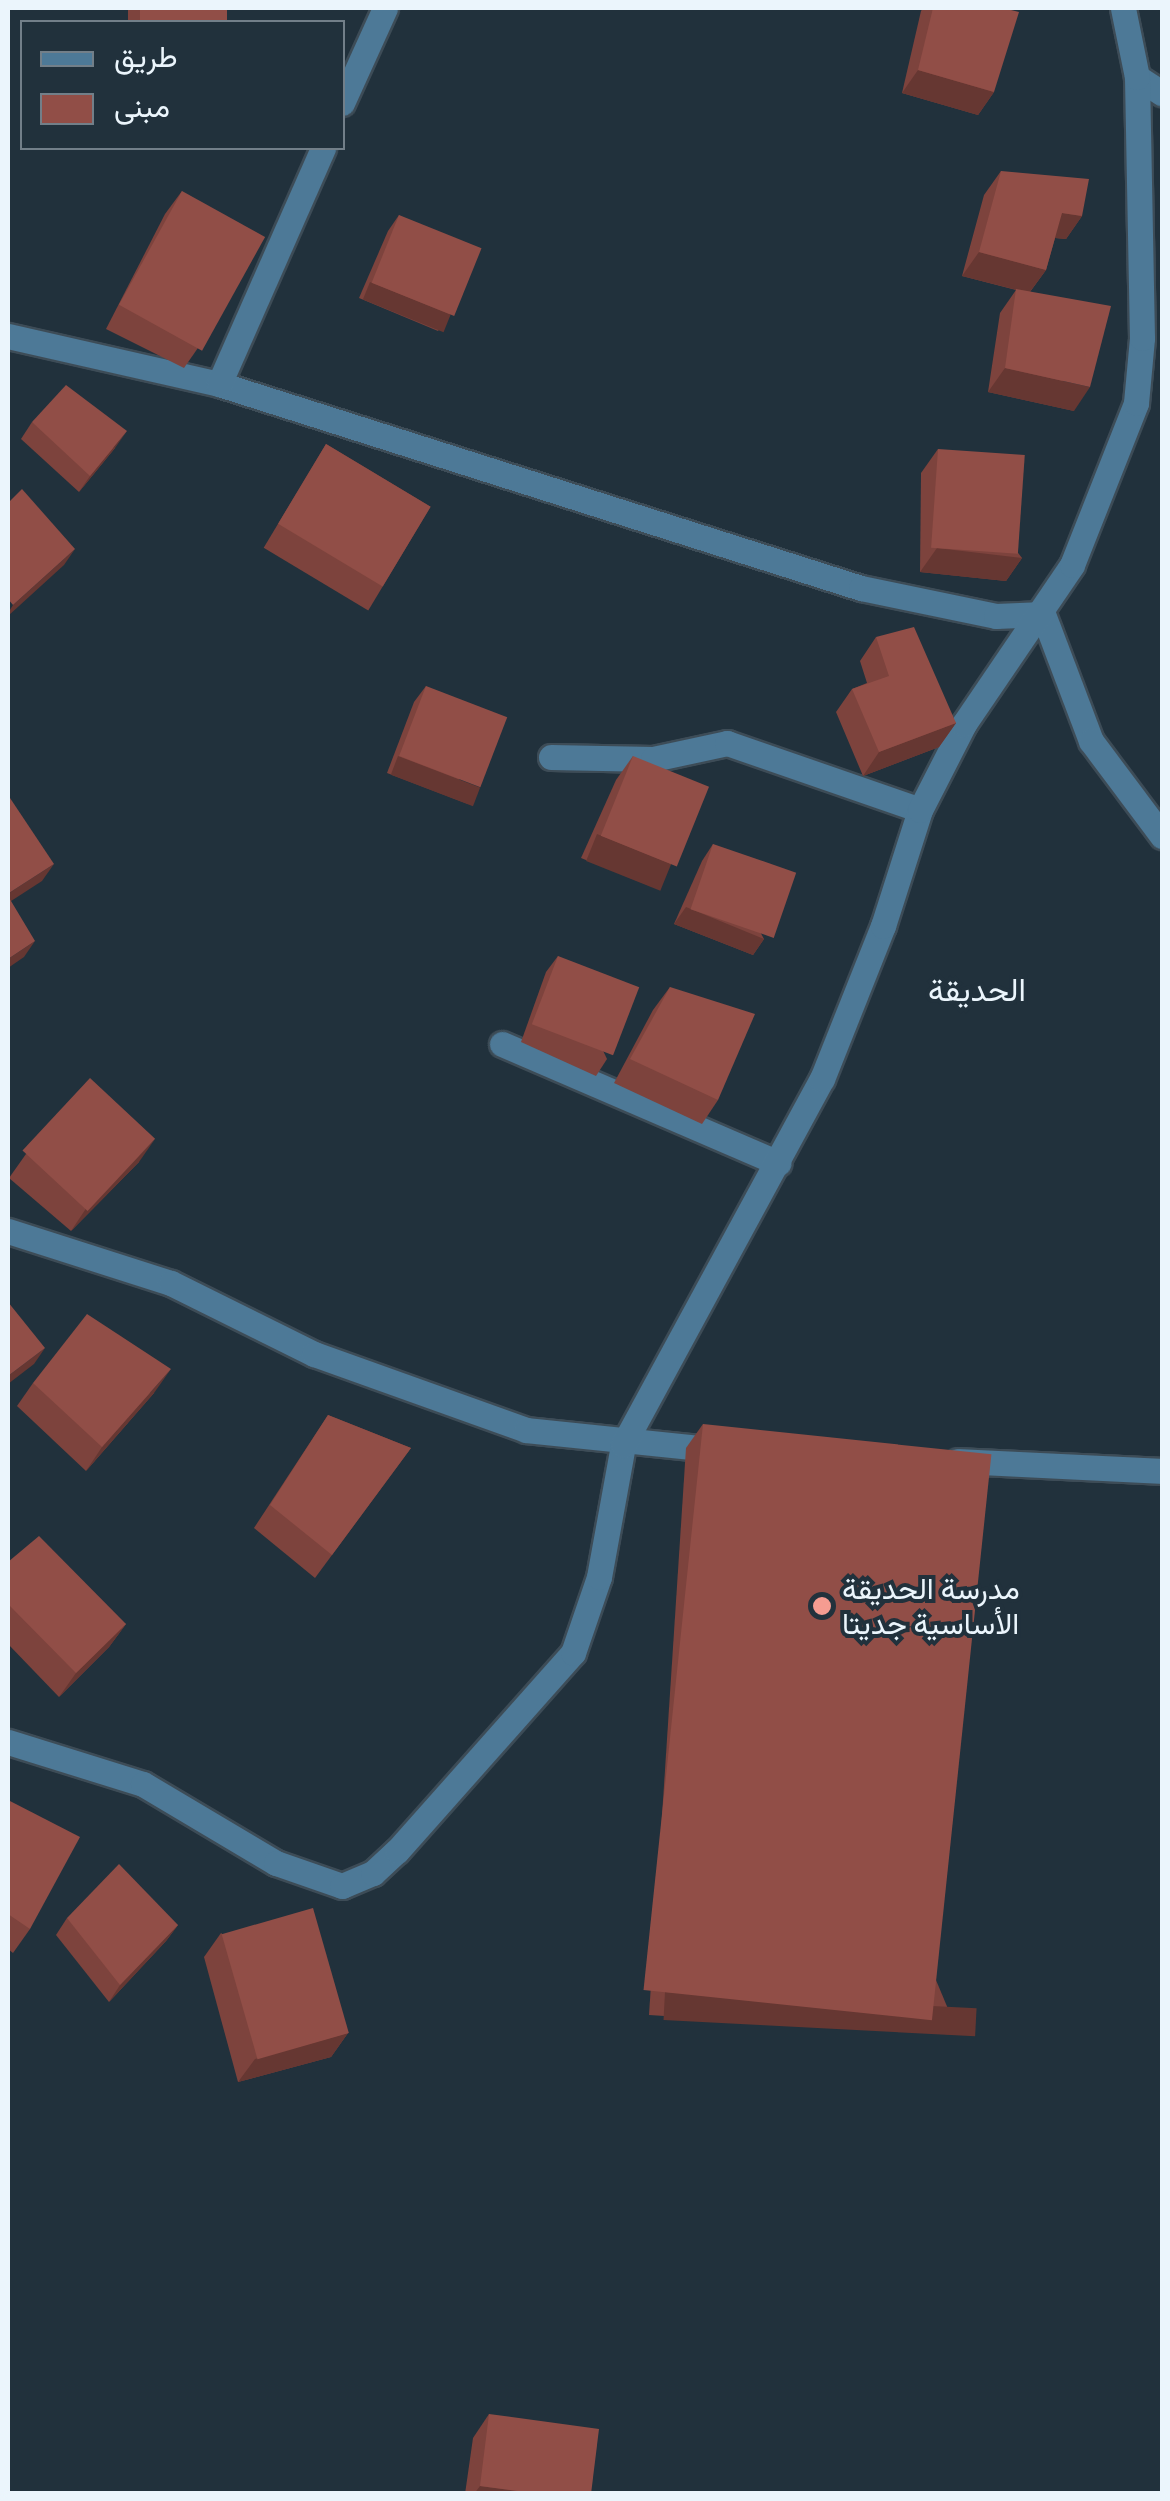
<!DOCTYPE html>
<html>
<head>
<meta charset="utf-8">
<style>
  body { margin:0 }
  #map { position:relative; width:1170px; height:2501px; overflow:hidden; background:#21313c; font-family:"Roboto Condensed",Vazirmatn,sans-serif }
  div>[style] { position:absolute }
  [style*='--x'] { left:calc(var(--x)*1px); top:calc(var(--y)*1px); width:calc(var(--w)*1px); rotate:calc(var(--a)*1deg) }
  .roads { filter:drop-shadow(2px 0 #3d4c57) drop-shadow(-2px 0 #3d4c57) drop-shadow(0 2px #3d4c57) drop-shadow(0 -2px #3d4c57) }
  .minor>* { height:25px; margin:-12.5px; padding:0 12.5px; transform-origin:12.5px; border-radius:12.5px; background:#4d7997 }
  .wall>* { inset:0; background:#7d433d; transform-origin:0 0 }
  .shaded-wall>* { inset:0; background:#663732; transform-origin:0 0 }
  .building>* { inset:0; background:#914e47; transform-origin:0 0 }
  .dots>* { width:28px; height:28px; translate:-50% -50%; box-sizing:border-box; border:5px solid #21313c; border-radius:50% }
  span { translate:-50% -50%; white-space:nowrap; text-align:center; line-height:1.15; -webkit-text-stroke:8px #21313c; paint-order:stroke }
  .poi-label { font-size:30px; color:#ebf5fc }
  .left { translate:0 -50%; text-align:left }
  .neighbourhood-label { font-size:32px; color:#ebf5fc }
  .frame { position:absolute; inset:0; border:10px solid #ebf5fc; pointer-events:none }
  .legend { position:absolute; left:20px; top:20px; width:325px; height:130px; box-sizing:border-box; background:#21313c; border:2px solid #727f89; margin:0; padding:12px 18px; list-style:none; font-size:30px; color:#ebf5fc }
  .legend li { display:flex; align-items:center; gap:20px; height:50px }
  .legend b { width:50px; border:2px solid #727f89 }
</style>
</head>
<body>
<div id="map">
  <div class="roads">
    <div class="minor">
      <i style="--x:1137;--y:77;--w:30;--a:33"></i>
      <i style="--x:342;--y:103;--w:104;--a:-65.6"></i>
      <i style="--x:8;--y:336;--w:216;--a:12.8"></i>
      <i style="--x:219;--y:384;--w:674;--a:17.63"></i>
      <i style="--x:861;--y:588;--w:138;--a:11.7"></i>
      <i style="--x:996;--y:616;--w:47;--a:-2.4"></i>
      <i style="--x:1043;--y:614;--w:136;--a:69.3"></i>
      <i style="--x:1091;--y:741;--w:119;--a:53.2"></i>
      <i style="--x:219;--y:384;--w:258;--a:-66.2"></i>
      <i style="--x:551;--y:757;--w:102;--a:1.1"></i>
      <i style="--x:653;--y:759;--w:76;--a:-12.2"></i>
      <i style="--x:727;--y:743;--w:204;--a:19.1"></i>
      <i style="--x:502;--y:1044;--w:301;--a:23.3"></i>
      <i style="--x:8;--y:1231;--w:171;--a:17.7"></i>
      <i style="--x:171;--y:1283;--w:160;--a:26.4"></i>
      <i style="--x:314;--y:1354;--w:225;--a:19.7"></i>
      <i style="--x:526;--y:1430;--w:193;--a:5.9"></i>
      <i style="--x:958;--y:1461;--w:204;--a:2.8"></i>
      <i style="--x:8;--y:1742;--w:141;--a:17.3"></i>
      <i style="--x:143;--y:1784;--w:155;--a:30.7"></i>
      <i style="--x:276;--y:1863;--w:70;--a:19.2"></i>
      <i style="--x:342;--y:1886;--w:34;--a:-23"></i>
      <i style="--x:373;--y:1873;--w:33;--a:-43"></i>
      <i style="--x:397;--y:1851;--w:265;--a:-48.4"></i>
      <i style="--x:573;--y:1653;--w:80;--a:-71.1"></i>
      <i style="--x:599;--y:1577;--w:134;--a:-79.7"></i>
      <i style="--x:623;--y:1445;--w:417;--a:-61.5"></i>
      <i style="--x:822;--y:1079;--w:165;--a:-68.3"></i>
      <i style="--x:883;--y:926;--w:122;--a:-72.3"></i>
      <i style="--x:920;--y:810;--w:97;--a:-62.9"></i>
      <i style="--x:964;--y:724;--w:192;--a:-55.8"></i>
      <i style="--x:1072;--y:565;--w:174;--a:-68.4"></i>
      <i style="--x:1136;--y:403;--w:65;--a:-84.7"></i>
      <i style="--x:1142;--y:338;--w:261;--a:-91.1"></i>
      <i style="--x:1137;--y:77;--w:70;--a:-101.5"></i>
    </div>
  </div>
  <div class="wall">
    <i style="left:128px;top:8px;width:99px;height:14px"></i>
    <i style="clip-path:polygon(923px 8px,933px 8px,994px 92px,978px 115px,902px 93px,921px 11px)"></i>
    <i style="clip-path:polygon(1001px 171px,1082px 216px,1066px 239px,1055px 238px,1046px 270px,1030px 292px,1074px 411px,988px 392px,1000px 313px,1016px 290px,962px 276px,984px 195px)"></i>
    <i style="clip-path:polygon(182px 191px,200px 345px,184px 368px,106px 329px,165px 214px)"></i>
    <i style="clip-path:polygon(399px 215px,450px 315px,438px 331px,359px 298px,388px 231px)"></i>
    <i style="clip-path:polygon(32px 422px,115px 448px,79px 492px,21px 439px)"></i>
    <i style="left:326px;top:444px;width:122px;height:121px;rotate:31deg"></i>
    <i style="clip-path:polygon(938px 449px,1022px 558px,1006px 581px,920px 572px,921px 473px)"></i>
    <i style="clip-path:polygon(876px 637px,956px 723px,939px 747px,863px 776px,836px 712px,852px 689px,867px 683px,860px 661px)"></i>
    <i style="clip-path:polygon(426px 686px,468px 804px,387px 773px,414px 702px)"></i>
    <i style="clip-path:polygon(633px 756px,671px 864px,655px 888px,581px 858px,616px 780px)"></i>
    <i style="clip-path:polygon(713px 844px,764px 939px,753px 955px,674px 924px,702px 861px)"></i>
    <i style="clip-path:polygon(558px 956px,607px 1059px,596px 1076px,521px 1042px,546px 972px)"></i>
    <i style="clip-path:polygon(670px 987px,718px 1100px,702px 1124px,614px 1083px,653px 1010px)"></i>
    <i style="clip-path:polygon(26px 1154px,139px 1162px,71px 1231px,9px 1178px)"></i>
    <i style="clip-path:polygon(33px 1383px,154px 1393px,86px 1471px,17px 1406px)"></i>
    <i style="clip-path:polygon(328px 1415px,411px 1448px,315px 1578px,254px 1528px)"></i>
    <i style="clip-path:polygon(703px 1424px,959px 2035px,649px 2015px,686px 1448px)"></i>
    <i style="clip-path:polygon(8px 1562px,126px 1624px,109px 1647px,59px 1697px,8px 1644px)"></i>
    <i style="clip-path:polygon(8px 1800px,30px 1929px,13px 1953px,8px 1949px)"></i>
    <i style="clip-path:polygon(67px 1918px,178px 1925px,166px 1941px,109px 2002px,56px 1935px)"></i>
    <i style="clip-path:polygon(221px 1933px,348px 2033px,331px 2057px,238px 2082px,204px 1957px)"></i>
    <i style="clip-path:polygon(489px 2414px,591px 2494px,465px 2494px,473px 2438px)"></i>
  </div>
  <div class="shaded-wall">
    <i style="clip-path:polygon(918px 70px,994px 92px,978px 115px,902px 93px)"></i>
    <i style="clip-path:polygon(1062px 213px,1082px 216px,1066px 239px,1045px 237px)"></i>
    <i style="clip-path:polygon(979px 252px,1046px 270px,1029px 293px,962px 276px)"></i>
    <i style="left:370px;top:282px;width:87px;height:19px;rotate:22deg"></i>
    <i style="clip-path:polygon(1005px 368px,1090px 387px,1074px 411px,988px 392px)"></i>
    <i style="clip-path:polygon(127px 431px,115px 448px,79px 492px,90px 476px)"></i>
    <i style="clip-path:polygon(937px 548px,1022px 558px,1006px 581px,920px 572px)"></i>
    <i style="clip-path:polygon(75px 549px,64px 565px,8px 616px,8px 613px,13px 605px)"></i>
    <i style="clip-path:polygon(956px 723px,939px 747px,863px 776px,879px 752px)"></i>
    <i style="left:398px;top:756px;width:88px;height:20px;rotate:21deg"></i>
    <i style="left:597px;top:834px;width:80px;height:29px;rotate:22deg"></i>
    <i style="clip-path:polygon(54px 864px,42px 881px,8px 903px,9px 893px)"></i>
    <i style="clip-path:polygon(686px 907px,764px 939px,753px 955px,674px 924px)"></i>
    <i style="clip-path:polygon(35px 941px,24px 957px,8px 968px,8px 959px)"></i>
    <i style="clip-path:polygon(155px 1139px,139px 1162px,71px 1231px,87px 1207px)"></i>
    <i style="clip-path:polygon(45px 1348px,34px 1364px,8px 1384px,8px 1376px)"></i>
    <i style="clip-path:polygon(171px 1369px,154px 1393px,86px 1471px,102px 1447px)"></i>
    <i style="clip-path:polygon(126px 1624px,109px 1647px,59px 1697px,76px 1673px)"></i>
    <i style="clip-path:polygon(178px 1925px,166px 1941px,109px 2002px,120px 1985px)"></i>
    <i style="left:665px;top:1992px;width:312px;height:28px;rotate:3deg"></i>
    <i style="clip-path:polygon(348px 2033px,331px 2057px,238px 2082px,255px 2059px)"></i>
    <i style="clip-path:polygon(480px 2486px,541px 2494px,474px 2494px)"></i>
  </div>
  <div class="building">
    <i style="left:140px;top:8px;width:87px;height:14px"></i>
    <i style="clip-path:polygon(933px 8px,1003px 8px,1019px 12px,994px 92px,918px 70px)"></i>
    <i style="clip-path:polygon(1001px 171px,1089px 179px,1082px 216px,1062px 213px,1046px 270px,979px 252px)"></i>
    <i style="left:182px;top:191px;width:95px;height:130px;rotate:29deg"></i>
    <i style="left:399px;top:215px;width:89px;height:73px;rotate:22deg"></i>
    <i style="clip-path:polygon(1016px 289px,1111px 306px,1090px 387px,1005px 368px)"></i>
    <i style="clip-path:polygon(66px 385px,127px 431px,90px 476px,32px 422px)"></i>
    <i style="left:326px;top:444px;width:122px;height:93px;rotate:31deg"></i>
    <i style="left:938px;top:449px;width:87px;height:99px;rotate:4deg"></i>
    <i style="clip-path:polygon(22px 489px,75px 549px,13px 605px,8px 599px,8px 503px)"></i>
    <i style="clip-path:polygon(914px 627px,956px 723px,879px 752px,852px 689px,889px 676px,876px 637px)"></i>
    <i style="left:426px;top:686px;width:87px;height:75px;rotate:21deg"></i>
    <i style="left:633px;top:756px;width:82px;height:86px;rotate:22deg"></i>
    <i style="clip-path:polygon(8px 795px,54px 864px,9px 893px,8px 891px)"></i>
    <i style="left:713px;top:844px;width:88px;height:69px;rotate:19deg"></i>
    <i style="clip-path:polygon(8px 896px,35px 941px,8px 959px)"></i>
    <i style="left:558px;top:956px;width:87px;height:73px;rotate:21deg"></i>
    <i style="clip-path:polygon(670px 987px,755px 1014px,718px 1100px,630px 1059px)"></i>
    <i style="left:90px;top:1078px;width:89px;height:99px;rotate:43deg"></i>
    <i style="clip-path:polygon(8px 1302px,45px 1348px,8px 1376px)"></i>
    <i style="clip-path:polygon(87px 1314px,171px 1369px,102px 1447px,33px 1383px)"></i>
    <i style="clip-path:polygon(328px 1415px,411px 1448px,332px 1555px,270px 1505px)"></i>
    <i style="left:703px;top:1424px;width:290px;height:569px;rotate:6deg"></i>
    <i style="clip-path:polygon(39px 1536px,126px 1624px,76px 1673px,8px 1604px,8px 1562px)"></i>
    <i style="clip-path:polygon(8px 1800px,80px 1837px,30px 1929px,8px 1914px)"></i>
    <i style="clip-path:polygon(119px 1864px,178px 1925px,120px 1985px,67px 1918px)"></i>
    <i style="left:313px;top:1908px;width:130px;height:95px;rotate:74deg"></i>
    <i style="clip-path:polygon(489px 2414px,599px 2429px,591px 2494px,541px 2494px,480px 2486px)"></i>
  </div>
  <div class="dots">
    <i style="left:822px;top:1606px;background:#f59c91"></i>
  </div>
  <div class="poi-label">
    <span class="left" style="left:842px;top:1606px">مدرسة الحديقة<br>الأساسية جديتا</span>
  </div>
  <div class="neighbourhood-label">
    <span style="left:977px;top:990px">الحديقة</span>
  </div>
  <div class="frame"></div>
  <ul class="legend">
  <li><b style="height:12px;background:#4d7997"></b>طريق</li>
  <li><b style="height:28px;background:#914e47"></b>مبنى</li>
  </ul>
</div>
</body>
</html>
